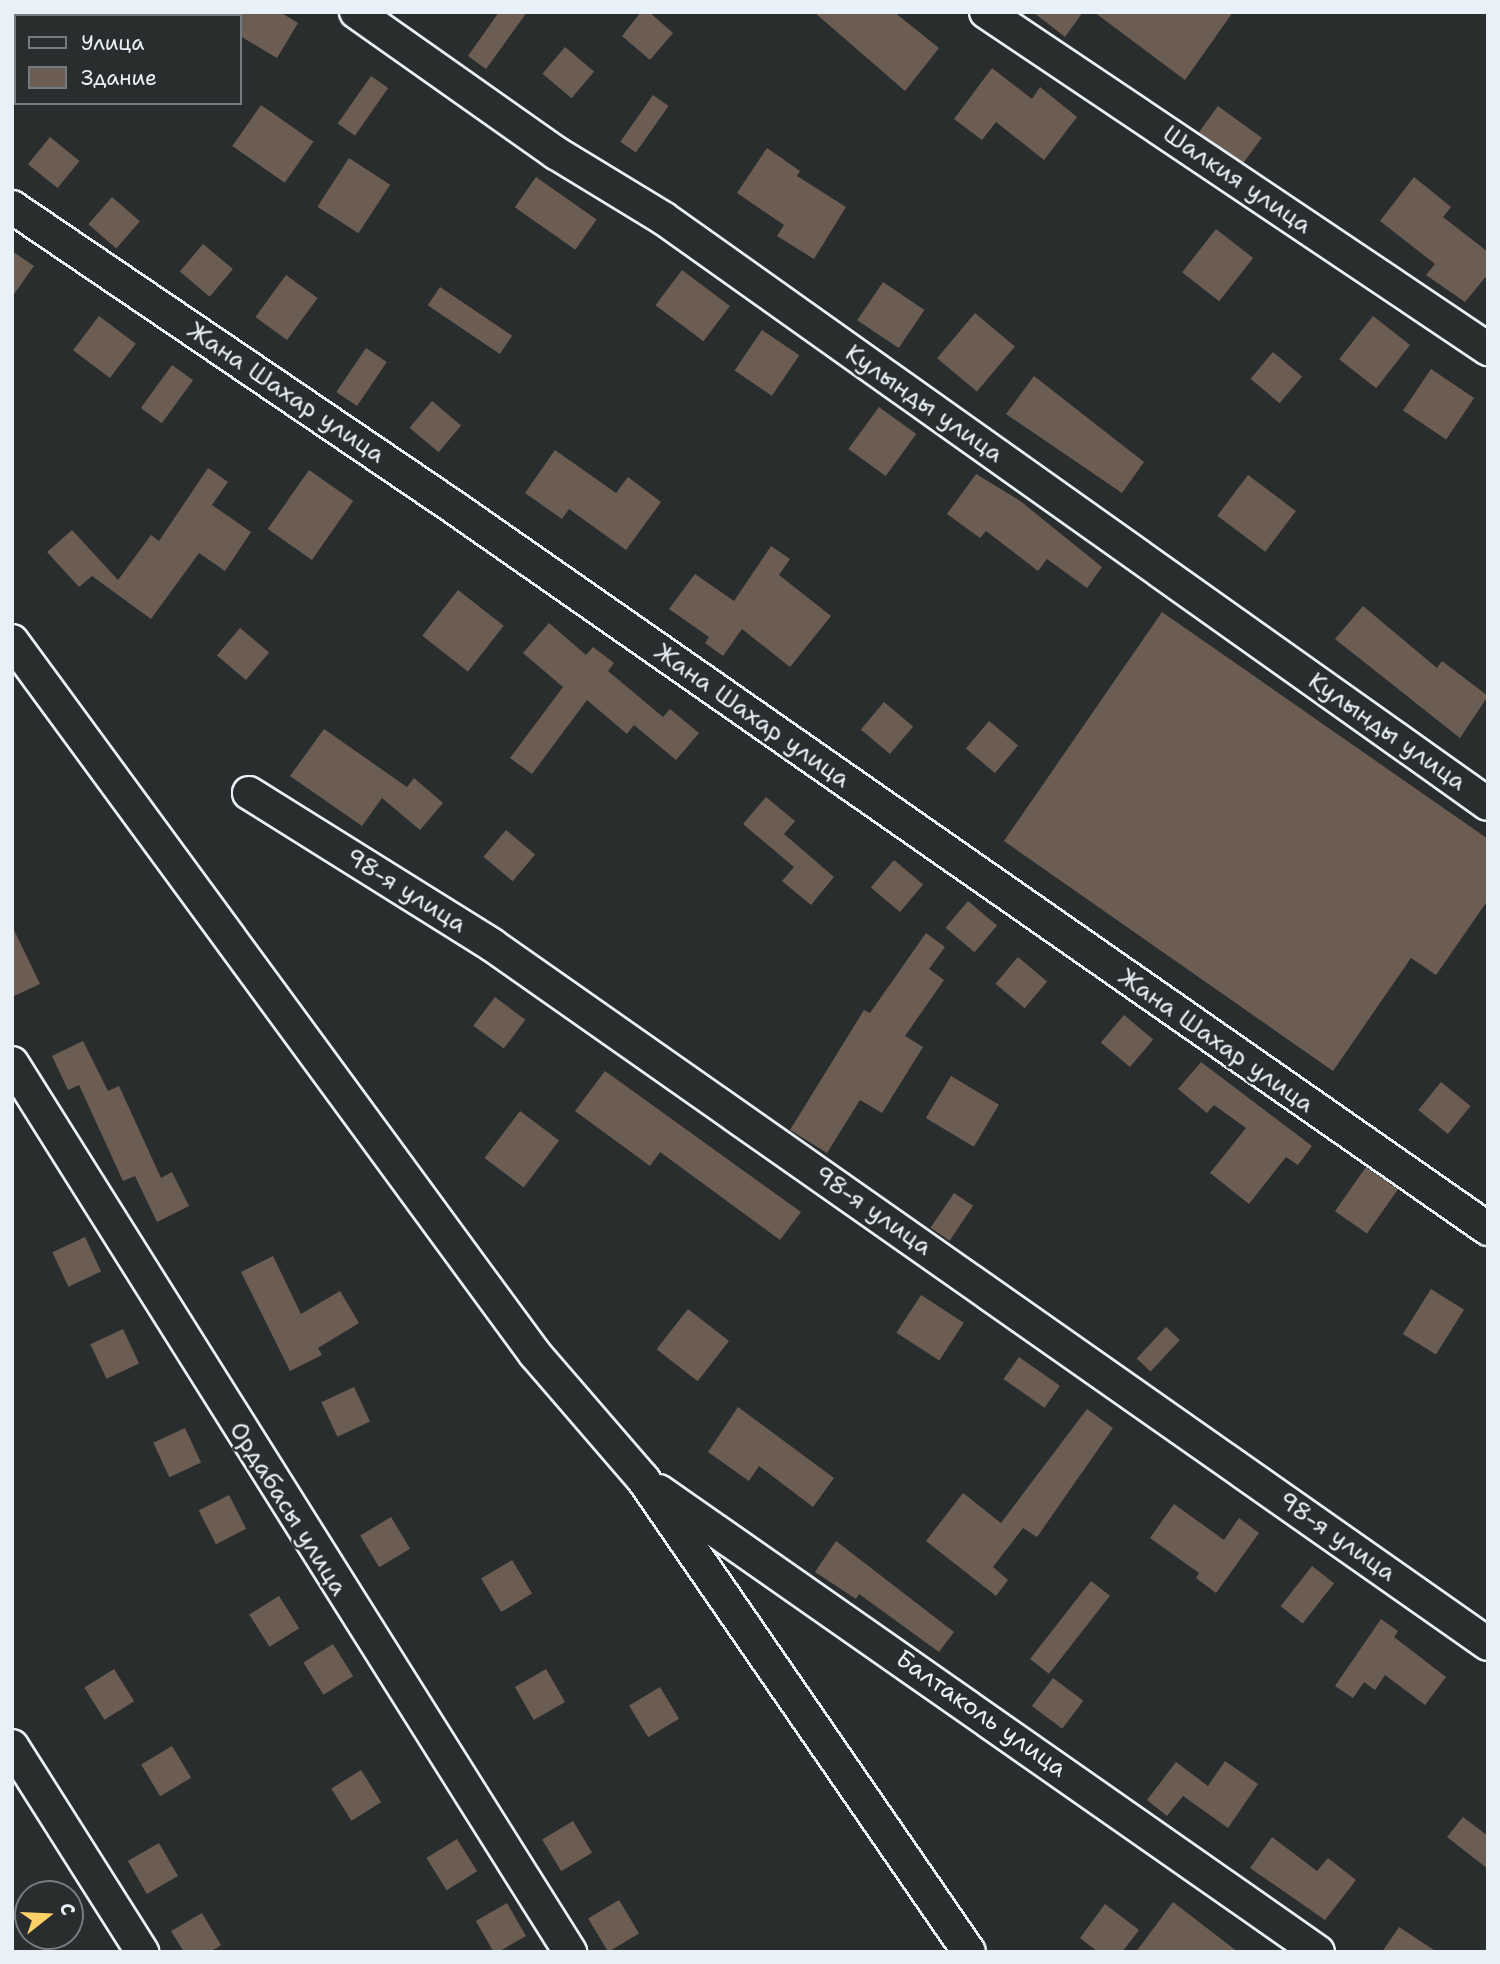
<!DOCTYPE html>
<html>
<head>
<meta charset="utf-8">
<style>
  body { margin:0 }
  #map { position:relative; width:1500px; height:1964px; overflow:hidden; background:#2a2d2e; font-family:"Shantell Sans",sans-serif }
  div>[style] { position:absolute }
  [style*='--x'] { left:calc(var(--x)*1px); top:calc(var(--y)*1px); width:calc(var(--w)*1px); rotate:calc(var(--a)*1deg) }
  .building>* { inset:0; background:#6c5d53; transform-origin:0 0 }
  .roads { filter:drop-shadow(2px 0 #e8f1f8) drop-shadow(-2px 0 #e8f1f8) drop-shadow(0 2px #e8f1f8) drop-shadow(0 -2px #e8f1f8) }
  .minor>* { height:32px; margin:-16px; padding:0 16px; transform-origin:16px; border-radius:16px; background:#2a2d2e }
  span { translate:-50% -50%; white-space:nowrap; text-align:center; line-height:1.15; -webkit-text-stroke:5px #2a2d2e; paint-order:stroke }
  .street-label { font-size:24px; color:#e8f1f8 }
  .frame { position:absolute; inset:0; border:14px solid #e8f1f8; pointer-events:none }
  .legend { position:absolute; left:14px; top:14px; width:228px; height:91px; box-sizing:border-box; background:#2a2d2e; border:2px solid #767b7f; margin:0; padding:9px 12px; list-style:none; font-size:21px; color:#e8f1f8 }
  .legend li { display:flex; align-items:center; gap:14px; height:35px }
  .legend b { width:35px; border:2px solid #767b7f }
  .north { position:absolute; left:14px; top:1880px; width:70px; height:70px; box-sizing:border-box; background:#2a2d2e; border:2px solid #767b7f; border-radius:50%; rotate:72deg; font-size:19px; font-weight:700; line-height:28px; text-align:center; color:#e8f1f8 }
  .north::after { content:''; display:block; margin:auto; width:24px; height:32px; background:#ffd166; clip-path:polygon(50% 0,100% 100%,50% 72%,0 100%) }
</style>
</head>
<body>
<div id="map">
  <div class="building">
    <i style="clip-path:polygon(240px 12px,280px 12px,298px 23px,277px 58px,240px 36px)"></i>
    <i style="clip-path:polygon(499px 12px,527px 12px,486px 69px,468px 56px)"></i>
    <i style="clip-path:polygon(641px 12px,649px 12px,673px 33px,650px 60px,622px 36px)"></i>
    <i style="clip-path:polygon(814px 12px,894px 12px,939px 48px,905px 91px)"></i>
    <i style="clip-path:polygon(1033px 12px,1083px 12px,1065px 37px)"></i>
    <i style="clip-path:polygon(1094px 12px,1233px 12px,1185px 80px)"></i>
    <i style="left:565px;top:47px;width:38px;height:35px;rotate:40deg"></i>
    <i style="clip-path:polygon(992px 68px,1032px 99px,1040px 87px,1077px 117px,1044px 160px,996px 122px,982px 140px,954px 119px)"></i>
    <i style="left:371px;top:76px;width:21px;height:58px;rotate:35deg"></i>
    <i style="left:653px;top:95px;width:19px;height:57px;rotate:35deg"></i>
    <i style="left:261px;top:105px;width:64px;height:50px;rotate:35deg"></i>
    <i style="left:1218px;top:106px;width:54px;height:33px;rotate:36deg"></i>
    <i style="left:50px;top:137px;width:38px;height:35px;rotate:39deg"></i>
    <i style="clip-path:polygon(767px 148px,800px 171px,797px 176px,846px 207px,814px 259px,777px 236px,784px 225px,737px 193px)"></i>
    <i style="left:349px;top:158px;width:49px;height:58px;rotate:33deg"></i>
    <i style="left:536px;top:177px;width:74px;height:37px;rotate:35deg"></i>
    <i style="clip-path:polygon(1414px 177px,1451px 207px,1443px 217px,1488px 252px,1488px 274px,1465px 302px,1426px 275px,1435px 264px,1380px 221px)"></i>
    <i style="left:112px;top:197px;width:37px;height:36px;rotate:41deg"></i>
    <i style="left:1216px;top:229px;width:47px;height:55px;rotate:38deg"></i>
    <i style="left:203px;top:244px;width:39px;height:36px;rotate:40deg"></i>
    <i style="clip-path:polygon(12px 251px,34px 266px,12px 297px)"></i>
    <i style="left:682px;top:270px;width:60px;height:44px;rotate:37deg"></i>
    <i style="left:286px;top:275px;width:39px;height:52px;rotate:36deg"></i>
    <i style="left:883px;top:282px;width:50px;height:46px;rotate:34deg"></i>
    <i style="left:440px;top:287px;width:87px;height:22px;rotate:34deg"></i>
    <i style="left:975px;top:313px;width:52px;height:59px;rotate:40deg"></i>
    <i style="left:99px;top:316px;width:46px;height:43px;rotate:37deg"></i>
    <i style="left:1373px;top:316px;width:47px;height:55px;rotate:38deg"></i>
    <i style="left:762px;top:330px;width:45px;height:49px;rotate:34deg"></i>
    <i style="left:366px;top:348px;width:25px;height:53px;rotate:34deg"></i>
    <i style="left:1273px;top:352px;width:38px;height:35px;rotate:40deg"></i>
    <i style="left:172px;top:365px;width:26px;height:53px;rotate:36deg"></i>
    <i style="left:1431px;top:369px;width:52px;height:50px;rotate:34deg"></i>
    <i style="clip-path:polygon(1034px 376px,1144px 462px,1122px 493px,1006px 414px)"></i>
    <i style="left:432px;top:401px;width:38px;height:35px;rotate:40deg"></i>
    <i style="left:879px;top:407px;width:46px;height:52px;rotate:36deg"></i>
    <i style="clip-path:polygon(555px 450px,616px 493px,628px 477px,661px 502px,626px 550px,569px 509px,562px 519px,525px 493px)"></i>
    <i style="clip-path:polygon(208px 468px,228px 482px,212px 505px,251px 532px,225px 571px,199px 553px,151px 619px,92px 576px,79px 587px,47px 552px,72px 530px,118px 580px,151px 535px,159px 541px)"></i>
    <i style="left:309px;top:470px;width:54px;height:72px;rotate:35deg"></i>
    <i style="clip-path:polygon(976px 474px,1019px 500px,1102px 567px,1087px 588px,1047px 559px,1038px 571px,986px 531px,980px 538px,947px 514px)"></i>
    <i style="left:1248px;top:475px;width:60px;height:51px;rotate:37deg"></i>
    <i style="clip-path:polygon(771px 546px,790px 559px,779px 575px,831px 616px,790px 667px,742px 629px,723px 656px,705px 643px,709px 637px,669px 609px,695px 574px,734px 601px)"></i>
    <i style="left:458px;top:590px;width:58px;height:58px;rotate:38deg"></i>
    <i style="clip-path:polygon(1363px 606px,1437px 668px,1442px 661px,1488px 696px,1460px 738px,1335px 639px)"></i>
    <i style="clip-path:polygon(1162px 612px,1488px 839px,1488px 900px,1436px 975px,1411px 958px,1333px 1071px,1004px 841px)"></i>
    <i style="clip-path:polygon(549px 623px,586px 655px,593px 647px,614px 663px,608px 671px,663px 717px,670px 709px,699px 733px,676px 760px,634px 725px,627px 734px,587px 700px,532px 774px,510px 758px,563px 687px,523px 653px)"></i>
    <i style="left:240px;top:628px;width:38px;height:36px;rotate:40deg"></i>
    <i style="left:884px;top:702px;width:38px;height:36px;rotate:40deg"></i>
    <i style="left:989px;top:721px;width:38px;height:36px;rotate:40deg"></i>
    <i style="clip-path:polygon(324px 729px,407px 787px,414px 778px,443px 803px,420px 830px,382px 798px,362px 826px,290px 776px)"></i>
    <i style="clip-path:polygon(766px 797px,795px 821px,784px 834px,834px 877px,811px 905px,782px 881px,794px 867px,743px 824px)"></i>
    <i style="left:506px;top:830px;width:38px;height:35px;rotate:40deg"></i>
    <i style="left:894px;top:860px;width:38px;height:36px;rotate:40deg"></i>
    <i style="left:968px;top:901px;width:38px;height:35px;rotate:40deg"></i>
    <i style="clip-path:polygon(12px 926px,40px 984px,12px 997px)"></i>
    <i style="clip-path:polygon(926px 933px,945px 947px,929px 969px,944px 980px,905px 1036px,923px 1047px,882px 1113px,860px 1100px,827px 1153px,790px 1130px,864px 1010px,870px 1013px)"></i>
    <i style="left:1018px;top:957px;width:38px;height:35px;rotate:40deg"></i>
    <i style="left:495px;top:997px;width:38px;height:36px;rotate:37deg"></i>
    <i style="left:1124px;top:1015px;width:38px;height:36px;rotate:40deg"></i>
    <i style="clip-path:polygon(83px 1041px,108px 1091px,119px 1086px,161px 1178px,172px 1172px,189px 1206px,157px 1222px,135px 1176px,123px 1181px,79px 1085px,68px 1090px,52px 1056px)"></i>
    <i style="clip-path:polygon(1201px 1062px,1312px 1146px,1298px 1165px,1286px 1157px,1249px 1204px,1210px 1173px,1246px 1128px,1214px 1105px,1207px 1113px,1178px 1089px)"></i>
    <i style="clip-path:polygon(605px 1071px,801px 1212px,780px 1240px,660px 1152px,650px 1166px,575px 1111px)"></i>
    <i style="left:951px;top:1076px;width:56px;height:49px;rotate:31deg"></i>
    <i style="left:1441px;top:1082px;width:38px;height:36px;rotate:39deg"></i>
    <i style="left:520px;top:1111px;width:49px;height:59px;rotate:37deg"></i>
    <i style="left:1366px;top:1167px;width:39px;height:54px;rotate:35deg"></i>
    <i style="left:954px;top:1193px;width:23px;height:42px;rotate:34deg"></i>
    <i style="left:85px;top:1237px;width:38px;height:36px;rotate:65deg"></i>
    <i style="clip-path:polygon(273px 1256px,301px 1314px,340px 1291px,359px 1323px,318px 1348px,322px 1355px,290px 1371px,241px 1272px)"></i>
    <i style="left:1431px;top:1289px;width:39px;height:53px;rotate:32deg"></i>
    <i style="left:921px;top:1295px;width:51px;height:45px;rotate:33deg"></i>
    <i style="left:688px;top:1309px;width:52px;height:51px;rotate:38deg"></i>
    <i style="left:1166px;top:1327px;width:19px;height:43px;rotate:43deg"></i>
    <i style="left:123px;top:1329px;width:38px;height:36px;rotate:65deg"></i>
    <i style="left:1019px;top:1357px;width:50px;height:27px;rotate:35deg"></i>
    <i style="left:354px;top:1387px;width:38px;height:36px;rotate:65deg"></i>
    <i style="clip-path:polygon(738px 1407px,834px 1478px,813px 1507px,759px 1466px,749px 1481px,708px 1452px)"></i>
    <i style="clip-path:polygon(1087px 1409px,1113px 1428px,1037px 1537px,1023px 1528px,993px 1567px,1008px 1580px,996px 1596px,926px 1541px,963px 1493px,1001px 1523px)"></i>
    <i style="left:185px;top:1428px;width:38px;height:35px;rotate:65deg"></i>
    <i style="left:229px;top:1495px;width:38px;height:34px;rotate:63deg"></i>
    <i style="clip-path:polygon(1174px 1504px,1224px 1540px,1239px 1518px,1259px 1533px,1216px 1593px,1196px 1578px,1199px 1573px,1150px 1538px)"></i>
    <i style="left:391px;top:1517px;width:37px;height:36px;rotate:59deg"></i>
    <i style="clip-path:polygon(836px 1541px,954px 1632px,939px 1652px,859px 1594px,856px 1599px,815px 1572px)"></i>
    <i style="left:512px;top:1560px;width:39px;height:36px;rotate:59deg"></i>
    <i style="left:1312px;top:1566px;width:28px;height:51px;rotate:38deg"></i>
    <i style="left:1091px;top:1581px;width:24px;height:99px;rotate:38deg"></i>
    <i style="left:279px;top:1596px;width:38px;height:35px;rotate:58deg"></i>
    <i style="clip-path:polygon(1381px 1619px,1398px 1631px,1394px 1637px,1446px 1677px,1425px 1705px,1385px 1675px,1375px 1690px,1364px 1682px,1353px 1698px,1335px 1686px)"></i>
    <i style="left:333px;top:1644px;width:38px;height:35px;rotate:58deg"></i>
    <i style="left:114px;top:1669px;width:38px;height:35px;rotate:58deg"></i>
    <i style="left:546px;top:1669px;width:38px;height:36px;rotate:60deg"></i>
    <i style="left:1053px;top:1678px;width:38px;height:35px;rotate:37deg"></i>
    <i style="left:660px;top:1687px;width:37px;height:36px;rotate:59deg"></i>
    <i style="left:172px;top:1746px;width:37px;height:36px;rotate:59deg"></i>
    <i style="clip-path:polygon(1225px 1761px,1258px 1784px,1228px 1828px,1183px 1796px,1167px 1816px,1147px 1800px,1176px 1762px,1208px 1786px)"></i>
    <i style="left:361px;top:1770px;width:38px;height:35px;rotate:58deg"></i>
    <i style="clip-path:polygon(1463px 1817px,1488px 1836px,1488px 1869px,1447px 1837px)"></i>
    <i style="left:573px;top:1821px;width:37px;height:36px;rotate:59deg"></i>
    <i style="clip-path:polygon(1272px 1837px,1317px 1871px,1328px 1858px,1356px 1880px,1325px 1920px,1250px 1868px)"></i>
    <i style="left:457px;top:1839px;width:38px;height:36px;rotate:58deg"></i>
    <i style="left:159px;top:1843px;width:38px;height:36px;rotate:60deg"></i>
    <i style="left:619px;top:1900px;width:39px;height:36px;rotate:59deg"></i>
    <i style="clip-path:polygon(1173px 1902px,1238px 1952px,1136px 1952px)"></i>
    <i style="left:507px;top:1903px;width:38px;height:36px;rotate:60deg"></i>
    <i style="clip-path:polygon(1105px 1904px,1139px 1930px,1122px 1952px,1098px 1952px,1080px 1938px)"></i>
    <i style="clip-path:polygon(202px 1913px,221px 1945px,210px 1952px,184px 1952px,171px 1931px)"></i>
    <i style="clip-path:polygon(1399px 1927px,1437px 1952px,1382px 1952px)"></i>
  </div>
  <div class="roads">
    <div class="minor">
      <i style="--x:356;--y:12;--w:245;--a:35.2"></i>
      <i style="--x:556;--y:153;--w:125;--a:31.3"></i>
      <i style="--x:663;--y:218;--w:1012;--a:35.39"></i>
      <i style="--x:986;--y:12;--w:605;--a:33.87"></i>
      <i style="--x:12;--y:207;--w:536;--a:34.19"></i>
      <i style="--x:455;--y:508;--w:1260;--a:34.91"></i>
      <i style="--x:12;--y:641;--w:884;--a:53.74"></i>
      <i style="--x:535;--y:1354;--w:165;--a:49.2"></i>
      <i style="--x:643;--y:1479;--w:574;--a:55.42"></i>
      <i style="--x:249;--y:793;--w:287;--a:32"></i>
      <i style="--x:492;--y:945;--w:1217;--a:35.06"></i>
      <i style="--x:12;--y:1063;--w:1050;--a:57.88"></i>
      <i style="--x:659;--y:1491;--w:804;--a:34.97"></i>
      <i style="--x:12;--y:1746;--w:244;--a:57.7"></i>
    </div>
  </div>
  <div class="street-label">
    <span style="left:1237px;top:180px;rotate:34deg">Шалкия улица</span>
    <span style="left:286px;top:393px;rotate:34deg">Жана Шахар улица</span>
    <span style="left:924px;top:404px;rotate:35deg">Кулынды улица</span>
    <span style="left:752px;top:716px;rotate:35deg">Жана Шахар улица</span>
    <span style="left:1387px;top:732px;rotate:35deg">Кулынды улица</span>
    <span style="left:406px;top:891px;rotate:32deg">98-я улица</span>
    <span style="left:1216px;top:1041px;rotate:35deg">Жана Шахар улица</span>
    <span style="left:873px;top:1211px;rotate:35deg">98-я улица</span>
    <span style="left:288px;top:1509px;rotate:58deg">Ордабасы улица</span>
    <span style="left:1337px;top:1537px;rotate:35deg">98-я улица</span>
    <span style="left:981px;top:1714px;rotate:35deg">Балтаколь улица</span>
  </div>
  <div class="frame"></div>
  <ul class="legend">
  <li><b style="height:9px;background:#2a2d2e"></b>Улица</li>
  <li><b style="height:19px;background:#6c5d53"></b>Здание</li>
  </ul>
  <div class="north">С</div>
</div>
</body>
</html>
